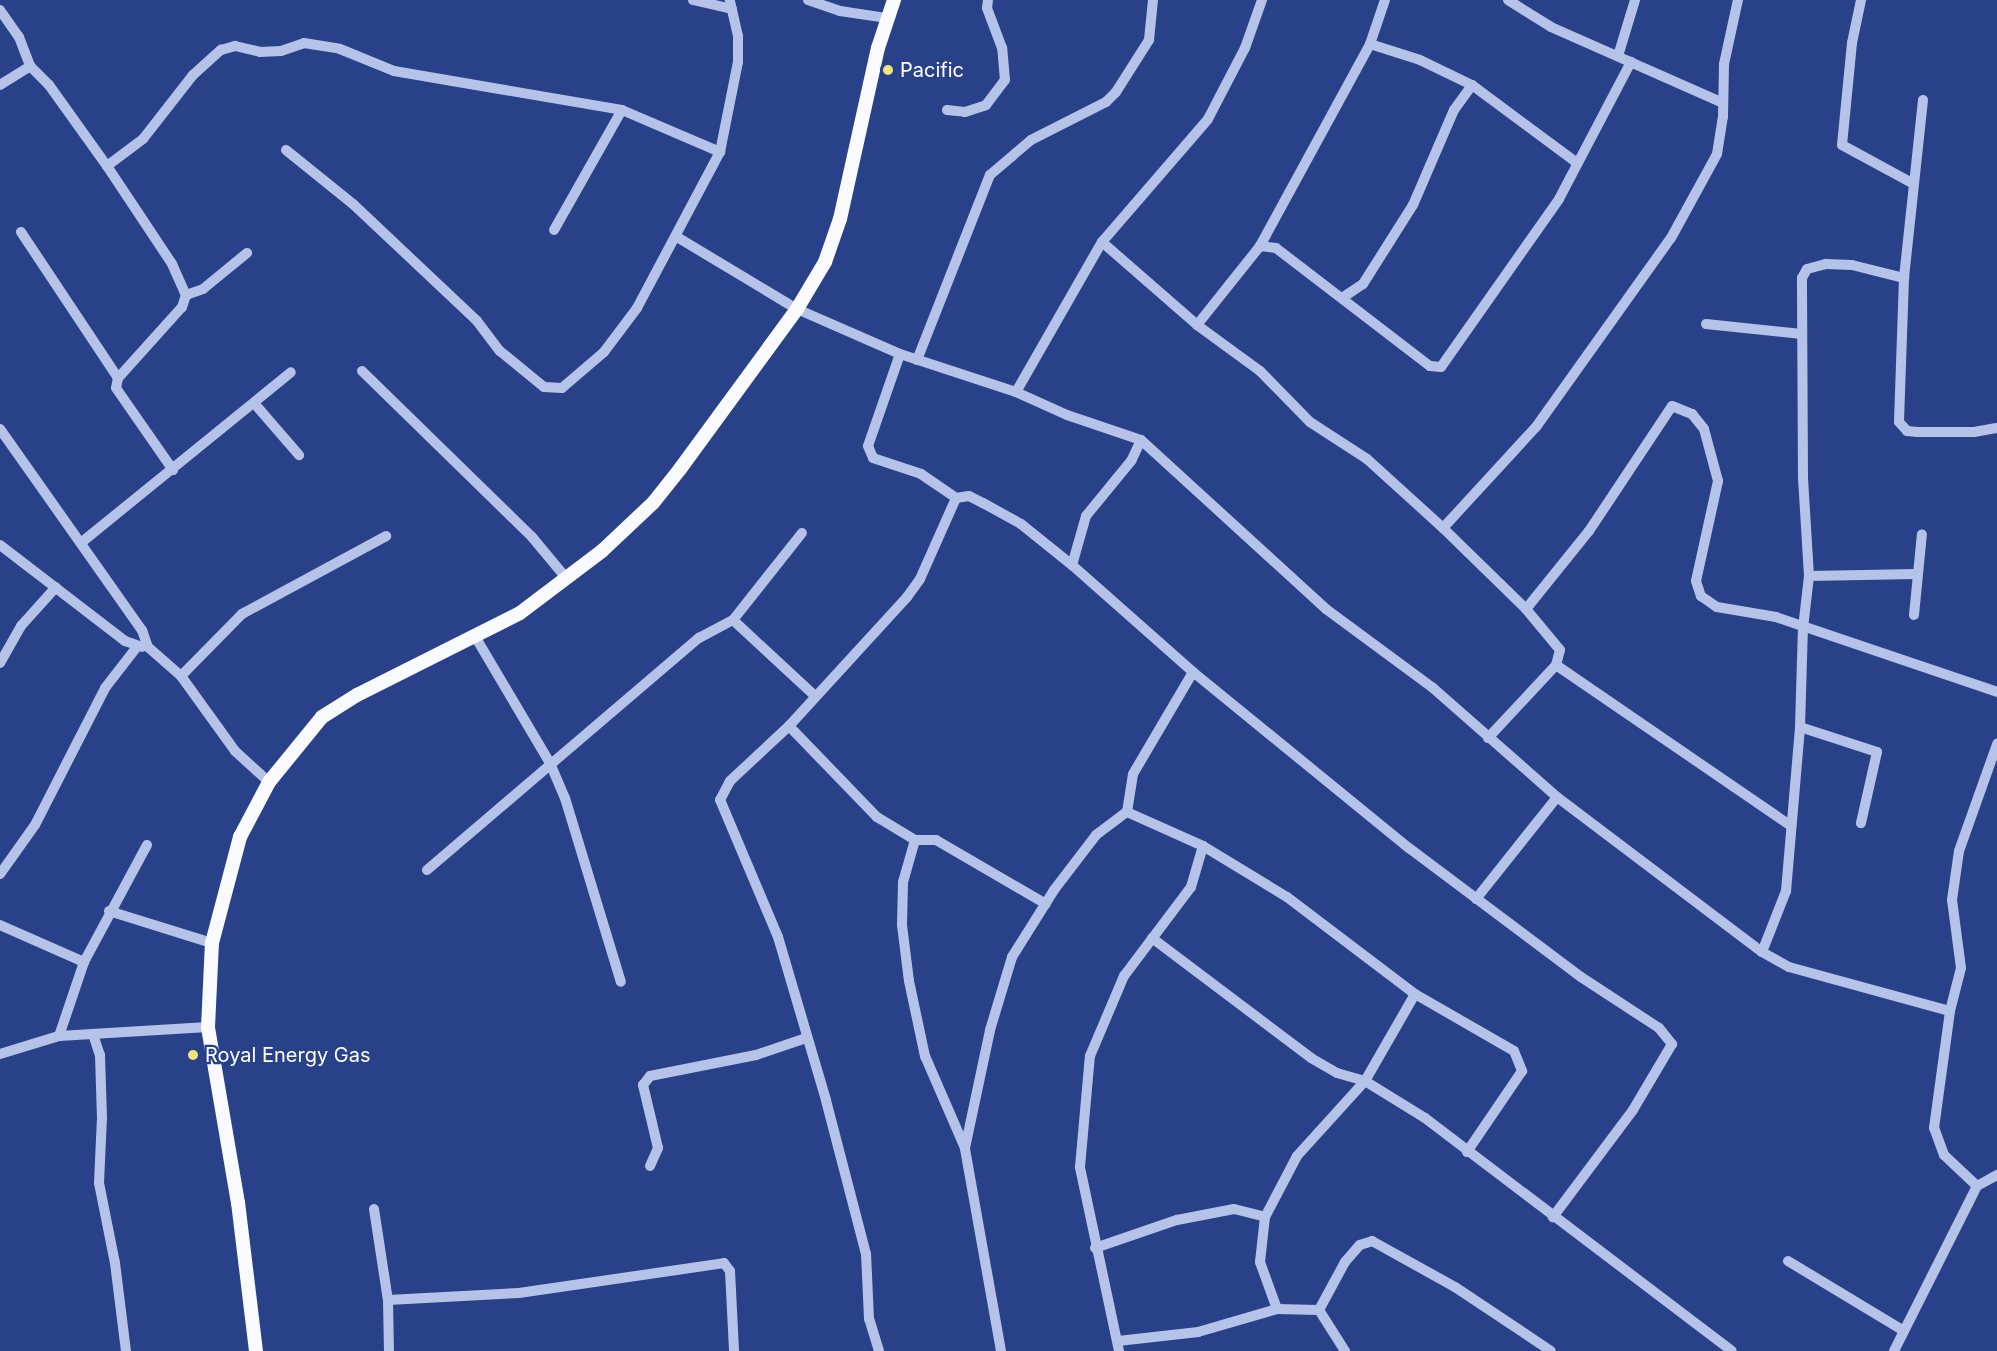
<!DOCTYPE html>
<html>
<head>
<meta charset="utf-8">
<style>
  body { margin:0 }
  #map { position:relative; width:1997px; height:1351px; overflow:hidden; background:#294189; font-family:Inter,sans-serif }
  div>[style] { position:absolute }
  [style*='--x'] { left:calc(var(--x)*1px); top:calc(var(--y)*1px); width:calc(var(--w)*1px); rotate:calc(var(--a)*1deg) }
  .minor>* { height:10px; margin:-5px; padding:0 5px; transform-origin:5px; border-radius:5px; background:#b6c3e8 }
  .major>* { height:14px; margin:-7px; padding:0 7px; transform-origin:7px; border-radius:7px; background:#f8fafe }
  .dots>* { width:16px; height:16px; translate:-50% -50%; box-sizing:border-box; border:3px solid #294189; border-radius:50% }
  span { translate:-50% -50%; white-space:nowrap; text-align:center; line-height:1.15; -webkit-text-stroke:4.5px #294189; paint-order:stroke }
  .poi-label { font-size:20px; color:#fff }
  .left { translate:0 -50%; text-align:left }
</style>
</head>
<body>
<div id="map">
  <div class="minor">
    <i style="--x:693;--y:0;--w:40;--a:13"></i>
    <i style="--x:808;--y:0;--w:34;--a:19"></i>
    <i style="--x:840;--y:11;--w:48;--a:8.5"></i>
    <i style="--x:1508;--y:0;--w:51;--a:32.1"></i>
    <i style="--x:1551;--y:27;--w:186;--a:23.8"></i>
    <i style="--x:1861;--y:0;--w:44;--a:101.8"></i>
    <i style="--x:1852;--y:43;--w:102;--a:95.6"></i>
    <i style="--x:1842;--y:145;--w:80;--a:28.5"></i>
    <i style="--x:0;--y:10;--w:33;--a:55"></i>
    <i style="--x:19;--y:37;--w:31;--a:69"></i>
    <i style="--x:30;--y:66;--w:27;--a:45"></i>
    <i style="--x:49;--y:85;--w:100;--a:54.4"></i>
    <i style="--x:107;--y:166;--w:118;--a:56.4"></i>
    <i style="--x:172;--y:264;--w:34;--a:66"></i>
    <i style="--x:186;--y:295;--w:13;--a:108"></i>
    <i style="--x:182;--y:307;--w:96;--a:132"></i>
    <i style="--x:118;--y:378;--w:10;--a:101"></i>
    <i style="--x:116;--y:388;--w:100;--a:55.2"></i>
    <i style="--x:1370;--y:44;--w:52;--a:17.7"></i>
    <i style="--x:1420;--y:60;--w:58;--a:25.7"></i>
    <i style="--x:1472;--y:85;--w:131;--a:36.6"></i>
    <i style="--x:1618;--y:56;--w:59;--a:-73.1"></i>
    <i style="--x:0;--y:85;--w:36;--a:-32"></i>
    <i style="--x:1923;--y:100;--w:179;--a:96.1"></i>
    <i style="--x:1904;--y:278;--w:144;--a:92"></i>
    <i style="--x:1899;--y:422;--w:12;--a:48"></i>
    <i style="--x:1907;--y:431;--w:11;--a:5"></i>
    <i style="--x:1918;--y:432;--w:56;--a:0"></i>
    <i style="--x:1974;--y:432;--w:23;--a:-10"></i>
    <i style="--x:947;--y:110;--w:18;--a:6"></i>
    <i style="--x:965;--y:112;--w:22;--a:-18"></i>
    <i style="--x:986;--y:105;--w:31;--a:-53"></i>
    <i style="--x:1005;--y:80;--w:32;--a:-95"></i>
    <i style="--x:1002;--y:48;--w:43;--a:-110.6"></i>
    <i style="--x:987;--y:8;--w:8;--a:-83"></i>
    <i style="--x:286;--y:150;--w:86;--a:38.9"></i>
    <i style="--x:353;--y:204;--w:170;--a:43.3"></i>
    <i style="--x:477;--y:321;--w:38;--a:53"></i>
    <i style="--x:500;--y:351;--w:57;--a:39.3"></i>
    <i style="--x:544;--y:387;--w:18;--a:3"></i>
    <i style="--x:562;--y:388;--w:55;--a:-40.6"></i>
    <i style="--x:604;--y:352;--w:55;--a:-53.1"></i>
    <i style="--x:637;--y:308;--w:177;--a:-62"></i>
    <i style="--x:720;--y:152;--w:92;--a:-78.7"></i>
    <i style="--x:738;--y:62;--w:26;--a:-90"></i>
    <i style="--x:738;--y:36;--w:37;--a:-103"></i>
    <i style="--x:107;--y:166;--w:45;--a:-36.9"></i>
    <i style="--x:143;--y:139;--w:81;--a:-52"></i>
    <i style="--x:193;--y:75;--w:38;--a:-42"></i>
    <i style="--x:221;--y:50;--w:15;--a:-16"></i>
    <i style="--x:235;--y:46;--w:26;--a:13"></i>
    <i style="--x:260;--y:52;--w:21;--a:-3"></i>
    <i style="--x:281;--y:51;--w:24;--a:-19"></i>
    <i style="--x:304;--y:43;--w:36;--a:9"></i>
    <i style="--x:340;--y:49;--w:58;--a:22.2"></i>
    <i style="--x:394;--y:71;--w:231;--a:9.7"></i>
    <i style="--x:622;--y:110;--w:107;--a:23.2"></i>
    <i style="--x:554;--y:230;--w:138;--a:-60.5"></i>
    <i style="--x:21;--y:232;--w:175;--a:56.4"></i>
    <i style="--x:677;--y:237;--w:140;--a:31"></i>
    <i style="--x:797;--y:309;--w:112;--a:23.6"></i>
    <i style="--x:900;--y:354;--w:122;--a:18.1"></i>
    <i style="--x:1016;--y:392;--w:56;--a:24.3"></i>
    <i style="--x:1067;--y:415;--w:78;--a:18.7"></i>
    <i style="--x:1141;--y:440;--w:251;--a:42.4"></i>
    <i style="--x:1326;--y:609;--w:133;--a:36.4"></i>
    <i style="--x:1433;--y:688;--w:165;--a:41.3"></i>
    <i style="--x:1557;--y:797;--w:257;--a:37.1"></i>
    <i style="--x:1762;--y:952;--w:31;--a:29"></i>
    <i style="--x:1789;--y:967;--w:167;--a:15.3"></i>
    <i style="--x:1102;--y:242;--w:126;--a:41.1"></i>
    <i style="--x:1197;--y:325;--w:78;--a:36.1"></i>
    <i style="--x:1260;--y:371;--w:71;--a:45.6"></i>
    <i style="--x:1310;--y:422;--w:68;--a:33"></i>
    <i style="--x:1367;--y:459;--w:103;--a:42.2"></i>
    <i style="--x:1443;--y:528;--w:116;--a:44.3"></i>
    <i style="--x:1526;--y:609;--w:53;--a:50.3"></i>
    <i style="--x:1560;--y:650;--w:16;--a:105"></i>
    <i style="--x:1260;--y:246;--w:16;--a:7"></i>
    <i style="--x:1276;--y:248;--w:194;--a:37.5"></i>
    <i style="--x:1430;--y:366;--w:11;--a:5"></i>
    <i style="--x:1441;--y:367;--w:205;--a:-54.9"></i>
    <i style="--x:1559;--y:199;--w:155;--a:-62.3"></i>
    <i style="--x:186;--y:295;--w:18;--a:-19"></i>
    <i style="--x:203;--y:289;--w:57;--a:-39.3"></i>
    <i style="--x:1342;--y:298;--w:25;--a:-34"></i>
    <i style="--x:1363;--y:284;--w:93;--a:-57.7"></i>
    <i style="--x:1413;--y:205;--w:103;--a:-66.7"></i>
    <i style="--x:1454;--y:110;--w:31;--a:-54"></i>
    <i style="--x:1706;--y:324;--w:96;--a:6"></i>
    <i style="--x:1197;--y:325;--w:101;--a:-51.4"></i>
    <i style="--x:1260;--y:246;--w:230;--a:-61.4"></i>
    <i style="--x:1370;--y:44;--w:46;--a:-71.2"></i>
    <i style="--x:900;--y:354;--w:97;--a:109.2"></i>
    <i style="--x:868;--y:446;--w:13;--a:67"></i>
    <i style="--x:873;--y:458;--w:51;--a:18.4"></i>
    <i style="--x:921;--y:474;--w:42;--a:34.4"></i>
    <i style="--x:956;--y:498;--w:13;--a:-9"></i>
    <i style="--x:969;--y:496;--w:16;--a:27"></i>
    <i style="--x:983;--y:503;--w:43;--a:28.9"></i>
    <i style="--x:1021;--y:524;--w:65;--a:38.8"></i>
    <i style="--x:917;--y:360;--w:199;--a:-68.5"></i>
    <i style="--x:990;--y:175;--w:54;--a:-40.5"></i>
    <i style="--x:1031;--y:140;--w:84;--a:-26.9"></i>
    <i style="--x:1106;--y:102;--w:14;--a:-45"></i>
    <i style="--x:1116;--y:92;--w:62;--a:-57.6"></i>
    <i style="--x:1149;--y:40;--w:40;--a:-84.3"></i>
    <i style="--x:362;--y:371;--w:238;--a:44.3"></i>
    <i style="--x:532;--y:537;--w:55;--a:50.2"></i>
    <i style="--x:1016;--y:392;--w:173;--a:-60.2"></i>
    <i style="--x:1102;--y:242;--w:162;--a:-49.2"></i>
    <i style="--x:1208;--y:119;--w:80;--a:-62.5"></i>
    <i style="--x:1245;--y:48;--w:51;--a:-70.5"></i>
    <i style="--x:254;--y:403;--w:69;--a:49.1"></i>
    <i style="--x:0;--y:429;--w:246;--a:54.8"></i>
    <i style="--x:142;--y:630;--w:18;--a:71"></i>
    <i style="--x:148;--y:647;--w:44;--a:41.3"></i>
    <i style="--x:181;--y:676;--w:92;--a:54.2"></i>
    <i style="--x:235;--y:751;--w:46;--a:42.4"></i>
    <i style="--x:1141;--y:440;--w:23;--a:115"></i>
    <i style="--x:1131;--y:461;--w:71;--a:129.3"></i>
    <i style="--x:1086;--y:516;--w:51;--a:105.9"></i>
    <i style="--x:1072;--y:565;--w:162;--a:41.5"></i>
    <i style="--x:1193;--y:672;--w:279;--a:39.2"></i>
    <i style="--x:1409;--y:848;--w:215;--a:36.9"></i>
    <i style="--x:1581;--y:977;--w:93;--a:33.2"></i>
    <i style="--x:1659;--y:1028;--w:21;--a:51"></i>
    <i style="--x:1672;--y:1044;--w:77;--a:120.6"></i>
    <i style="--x:1633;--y:1110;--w:134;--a:126.8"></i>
    <i style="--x:1443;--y:528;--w:137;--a:-47.4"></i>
    <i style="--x:1536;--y:427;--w:232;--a:-54.5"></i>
    <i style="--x:1671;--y:238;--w:96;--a:-61.3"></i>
    <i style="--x:1717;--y:154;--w:37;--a:-81"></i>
    <i style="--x:1723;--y:117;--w:53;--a:-88.9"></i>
    <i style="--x:1724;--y:64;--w:66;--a:-77.7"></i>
    <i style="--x:82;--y:542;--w:269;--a:-39.1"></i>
    <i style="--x:0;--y:545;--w:158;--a:37.5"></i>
    <i style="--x:125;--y:641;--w:18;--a:19"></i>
    <i style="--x:1809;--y:576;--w:107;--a:-1.1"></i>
    <i style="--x:1526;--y:609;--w:100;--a:-51.1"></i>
    <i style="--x:1589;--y:531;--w:150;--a:-56.4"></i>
    <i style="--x:1672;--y:406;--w:22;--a:22"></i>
    <i style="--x:1692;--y:414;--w:19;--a:51"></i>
    <i style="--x:1704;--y:429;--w:54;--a:74.9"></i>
    <i style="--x:1718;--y:481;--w:102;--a:102.4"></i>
    <i style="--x:1696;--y:581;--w:16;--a:72"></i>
    <i style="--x:1701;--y:596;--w:19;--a:35"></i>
    <i style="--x:1717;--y:607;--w:60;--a:9.6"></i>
    <i style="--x:1776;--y:617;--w:233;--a:18.7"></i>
    <i style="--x:1914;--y:615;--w:81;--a:-84.4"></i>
    <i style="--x:733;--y:620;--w:112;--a:42.8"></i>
    <i style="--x:476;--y:638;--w:145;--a:59.4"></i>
    <i style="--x:550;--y:763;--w:38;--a:67"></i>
    <i style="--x:565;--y:798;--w:192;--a:73.1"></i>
    <i style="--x:0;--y:663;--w:43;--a:-60.4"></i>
    <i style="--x:21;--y:626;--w:52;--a:-48.1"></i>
    <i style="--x:181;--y:676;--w:87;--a:-45.5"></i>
    <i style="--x:242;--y:614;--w:164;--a:-28.4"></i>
    <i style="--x:789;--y:726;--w:127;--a:46"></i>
    <i style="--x:877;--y:817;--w:44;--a:31.2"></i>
    <i style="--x:915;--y:840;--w:21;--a:0"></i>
    <i style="--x:936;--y:840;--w:127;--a:30.2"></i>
    <i style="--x:1800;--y:727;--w:81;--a:18"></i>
    <i style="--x:1877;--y:752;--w:73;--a:102.7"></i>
    <i style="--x:1488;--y:738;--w:100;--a:-47"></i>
    <i style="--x:1556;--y:665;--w:285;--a:34.4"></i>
    <i style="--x:1127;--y:812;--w:83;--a:24.1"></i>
    <i style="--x:1203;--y:846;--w:98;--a:31.3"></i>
    <i style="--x:1287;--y:897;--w:161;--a:37.2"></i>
    <i style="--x:1415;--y:994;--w:114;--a:29.9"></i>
    <i style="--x:1514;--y:1051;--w:22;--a:68"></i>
    <i style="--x:1522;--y:1071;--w:98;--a:124.2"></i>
    <i style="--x:915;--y:840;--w:44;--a:105.9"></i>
    <i style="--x:903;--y:882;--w:43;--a:91.3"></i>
    <i style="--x:902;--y:925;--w:56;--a:82.9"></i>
    <i style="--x:909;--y:981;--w:77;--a:78"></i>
    <i style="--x:925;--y:1056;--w:100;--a:66.5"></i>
    <i style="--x:427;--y:870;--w:358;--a:-40.5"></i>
    <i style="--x:699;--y:638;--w:38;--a:-28"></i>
    <i style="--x:733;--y:620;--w:111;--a:-51.6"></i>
    <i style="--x:0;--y:874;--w:60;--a:-54.5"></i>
    <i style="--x:35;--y:825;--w:154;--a:-62.9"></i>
    <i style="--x:105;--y:688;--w:51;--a:-52.2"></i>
    <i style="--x:1476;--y:899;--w:130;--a:-51.5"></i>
    <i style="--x:109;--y:911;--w:108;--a:17.3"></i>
    <i style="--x:0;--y:925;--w:92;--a:23.8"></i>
    <i style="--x:1152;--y:938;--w:199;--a:37"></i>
    <i style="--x:1311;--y:1058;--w:30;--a:30"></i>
    <i style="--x:1337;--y:1073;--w:29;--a:16"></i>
    <i style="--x:1365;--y:1081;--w:70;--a:31.7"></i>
    <i style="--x:1425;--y:1118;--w:385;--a:37.2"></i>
    <i style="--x:1762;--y:952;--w:66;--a:-68.5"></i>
    <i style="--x:1786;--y:891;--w:165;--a:-85.1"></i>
    <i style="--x:1800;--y:727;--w:99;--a:-88.3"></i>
    <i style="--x:1803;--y:628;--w:52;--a:-83.4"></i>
    <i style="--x:1809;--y:576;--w:98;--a:-93.5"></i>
    <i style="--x:1803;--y:478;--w:200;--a:-90.3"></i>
    <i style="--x:1802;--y:278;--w:10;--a:-61"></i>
    <i style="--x:1807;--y:269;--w:20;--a:-15"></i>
    <i style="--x:1826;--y:264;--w:26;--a:2"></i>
    <i style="--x:1852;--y:265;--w:54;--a:14"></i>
    <i style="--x:93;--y:1034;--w:22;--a:72"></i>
    <i style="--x:100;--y:1055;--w:62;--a:88.2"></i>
    <i style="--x:102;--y:1117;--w:66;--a:92.6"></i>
    <i style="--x:99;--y:1183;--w:82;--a:78.7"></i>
    <i style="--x:115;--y:1263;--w:89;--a:82.9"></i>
    <i style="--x:59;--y:1036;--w:78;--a:-71.3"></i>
    <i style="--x:84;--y:962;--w:133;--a:-61.7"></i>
    <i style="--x:0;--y:1054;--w:62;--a:-17"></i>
    <i style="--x:59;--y:1036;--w:149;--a:-3.5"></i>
    <i style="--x:650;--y:1166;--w:20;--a:-66"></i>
    <i style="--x:658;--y:1148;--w:65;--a:-103.4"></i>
    <i style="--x:643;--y:1085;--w:11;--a:-52"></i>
    <i style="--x:650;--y:1076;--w:108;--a:-11.2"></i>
    <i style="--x:756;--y:1055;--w:53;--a:-18.8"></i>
    <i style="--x:1977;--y:1186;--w:45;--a:-136.8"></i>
    <i style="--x:1944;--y:1155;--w:29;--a:-110"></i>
    <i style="--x:1934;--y:1128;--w:118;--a:-82.2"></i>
    <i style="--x:1950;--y:1011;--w:44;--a:-75.7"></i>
    <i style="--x:1961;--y:968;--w:69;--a:-97.5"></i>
    <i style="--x:1952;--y:900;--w:49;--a:-81.9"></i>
    <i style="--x:1959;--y:851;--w:114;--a:-70.4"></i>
    <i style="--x:374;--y:1209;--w:92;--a:81.3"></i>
    <i style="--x:388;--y:1300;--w:51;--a:88.9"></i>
    <i style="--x:1095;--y:1248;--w:87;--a:-18.9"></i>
    <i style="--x:1177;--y:1220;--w:58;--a:-10.9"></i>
    <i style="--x:1234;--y:1209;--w:32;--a:14"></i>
    <i style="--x:1788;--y:1261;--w:135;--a:31.1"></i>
    <i style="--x:388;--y:1300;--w:131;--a:-3.1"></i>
    <i style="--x:519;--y:1293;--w:207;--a:-8.3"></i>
    <i style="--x:724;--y:1263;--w:10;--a:53"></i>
    <i style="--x:730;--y:1271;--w:80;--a:87.1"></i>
    <i style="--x:1277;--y:1309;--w:50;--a:-109.9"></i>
    <i style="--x:1260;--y:1262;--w:45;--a:-83.7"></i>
    <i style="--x:1265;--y:1217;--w:69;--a:-62.3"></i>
    <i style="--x:1297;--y:1156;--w:101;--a:-47.8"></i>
    <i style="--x:1365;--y:1081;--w:100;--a:-60.1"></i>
    <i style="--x:1319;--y:1310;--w:55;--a:-61.6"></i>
    <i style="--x:1345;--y:1262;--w:23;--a:-49"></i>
    <i style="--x:1360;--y:1245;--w:13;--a:-18"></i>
    <i style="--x:1372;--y:1241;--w:95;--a:29"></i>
    <i style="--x:1455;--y:1287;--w:115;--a:33.7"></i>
    <i style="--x:1118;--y:1341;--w:81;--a:-6.4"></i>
    <i style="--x:1198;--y:1332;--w:82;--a:-16.2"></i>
    <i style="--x:1277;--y:1309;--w:42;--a:1.4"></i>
    <i style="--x:1319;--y:1310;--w:49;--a:57.6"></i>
    <i style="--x:879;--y:1351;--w:34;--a:-107"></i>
    <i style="--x:869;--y:1319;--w:65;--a:-92.6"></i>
    <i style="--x:866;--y:1254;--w:159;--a:-104.6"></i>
    <i style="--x:826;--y:1100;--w:170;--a:-106.4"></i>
    <i style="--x:778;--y:937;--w:149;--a:-112.9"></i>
    <i style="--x:720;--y:800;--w:21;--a:-62"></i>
    <i style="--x:730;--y:781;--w:81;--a:-43"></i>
    <i style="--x:789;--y:726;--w:175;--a:-47.5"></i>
    <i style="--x:907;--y:597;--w:22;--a:-54"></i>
    <i style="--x:920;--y:579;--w:89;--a:-66"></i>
    <i style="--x:1001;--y:1351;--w:206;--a:-100.1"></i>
    <i style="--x:965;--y:1148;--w:121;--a:-78"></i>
    <i style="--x:990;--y:1030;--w:76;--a:-73.2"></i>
    <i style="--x:1012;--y:957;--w:79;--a:-57.9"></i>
    <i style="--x:1054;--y:890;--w:69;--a:-52.6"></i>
    <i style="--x:1096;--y:835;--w:39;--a:-37"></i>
    <i style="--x:1127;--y:812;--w:38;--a:-81"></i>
    <i style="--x:1133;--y:774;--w:118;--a:-59.5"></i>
    <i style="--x:1119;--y:1351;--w:188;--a:-102"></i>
    <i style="--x:1080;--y:1167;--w:111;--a:-84.9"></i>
    <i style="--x:1090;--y:1056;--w:87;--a:-67"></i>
    <i style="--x:1124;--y:976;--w:111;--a:-53"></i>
    <i style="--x:1191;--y:887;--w:43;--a:-73.7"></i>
    <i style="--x:1894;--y:1351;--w:185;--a:-63.3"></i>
    <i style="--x:1977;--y:1186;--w:23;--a:-29"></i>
  </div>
  <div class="major">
    <i style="--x:256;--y:1351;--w:149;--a:-96.9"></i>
    <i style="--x:238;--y:1203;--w:179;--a:-99.7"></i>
    <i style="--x:208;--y:1027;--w:84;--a:-87.3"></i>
    <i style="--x:212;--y:943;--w:110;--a:-75.2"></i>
    <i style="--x:240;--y:837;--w:62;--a:-62.2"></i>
    <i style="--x:269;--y:782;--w:84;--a:-50.8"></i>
    <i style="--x:322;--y:717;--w:41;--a:-32.2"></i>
    <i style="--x:357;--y:695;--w:182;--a:-26.7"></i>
    <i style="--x:520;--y:613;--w:103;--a:-37.1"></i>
    <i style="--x:602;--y:551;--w:70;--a:-43.3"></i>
    <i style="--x:653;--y:503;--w:43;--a:-51.5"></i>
    <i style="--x:680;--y:469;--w:198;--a:-53.8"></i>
    <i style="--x:797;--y:309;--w:55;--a:-59.2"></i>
    <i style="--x:825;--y:262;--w:46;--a:-70.8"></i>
    <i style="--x:840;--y:219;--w:175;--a:-77.5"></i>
    <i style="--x:878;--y:48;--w:51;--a:-71.6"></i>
  </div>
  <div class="dots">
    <i style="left:888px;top:70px;background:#f0e47d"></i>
    <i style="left:193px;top:1055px;background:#f0e47d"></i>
  </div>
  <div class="poi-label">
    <span class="left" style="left:900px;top:70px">Pacific</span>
    <span class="left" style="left:205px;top:1055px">Royal Energy Gas</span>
  </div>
</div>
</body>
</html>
